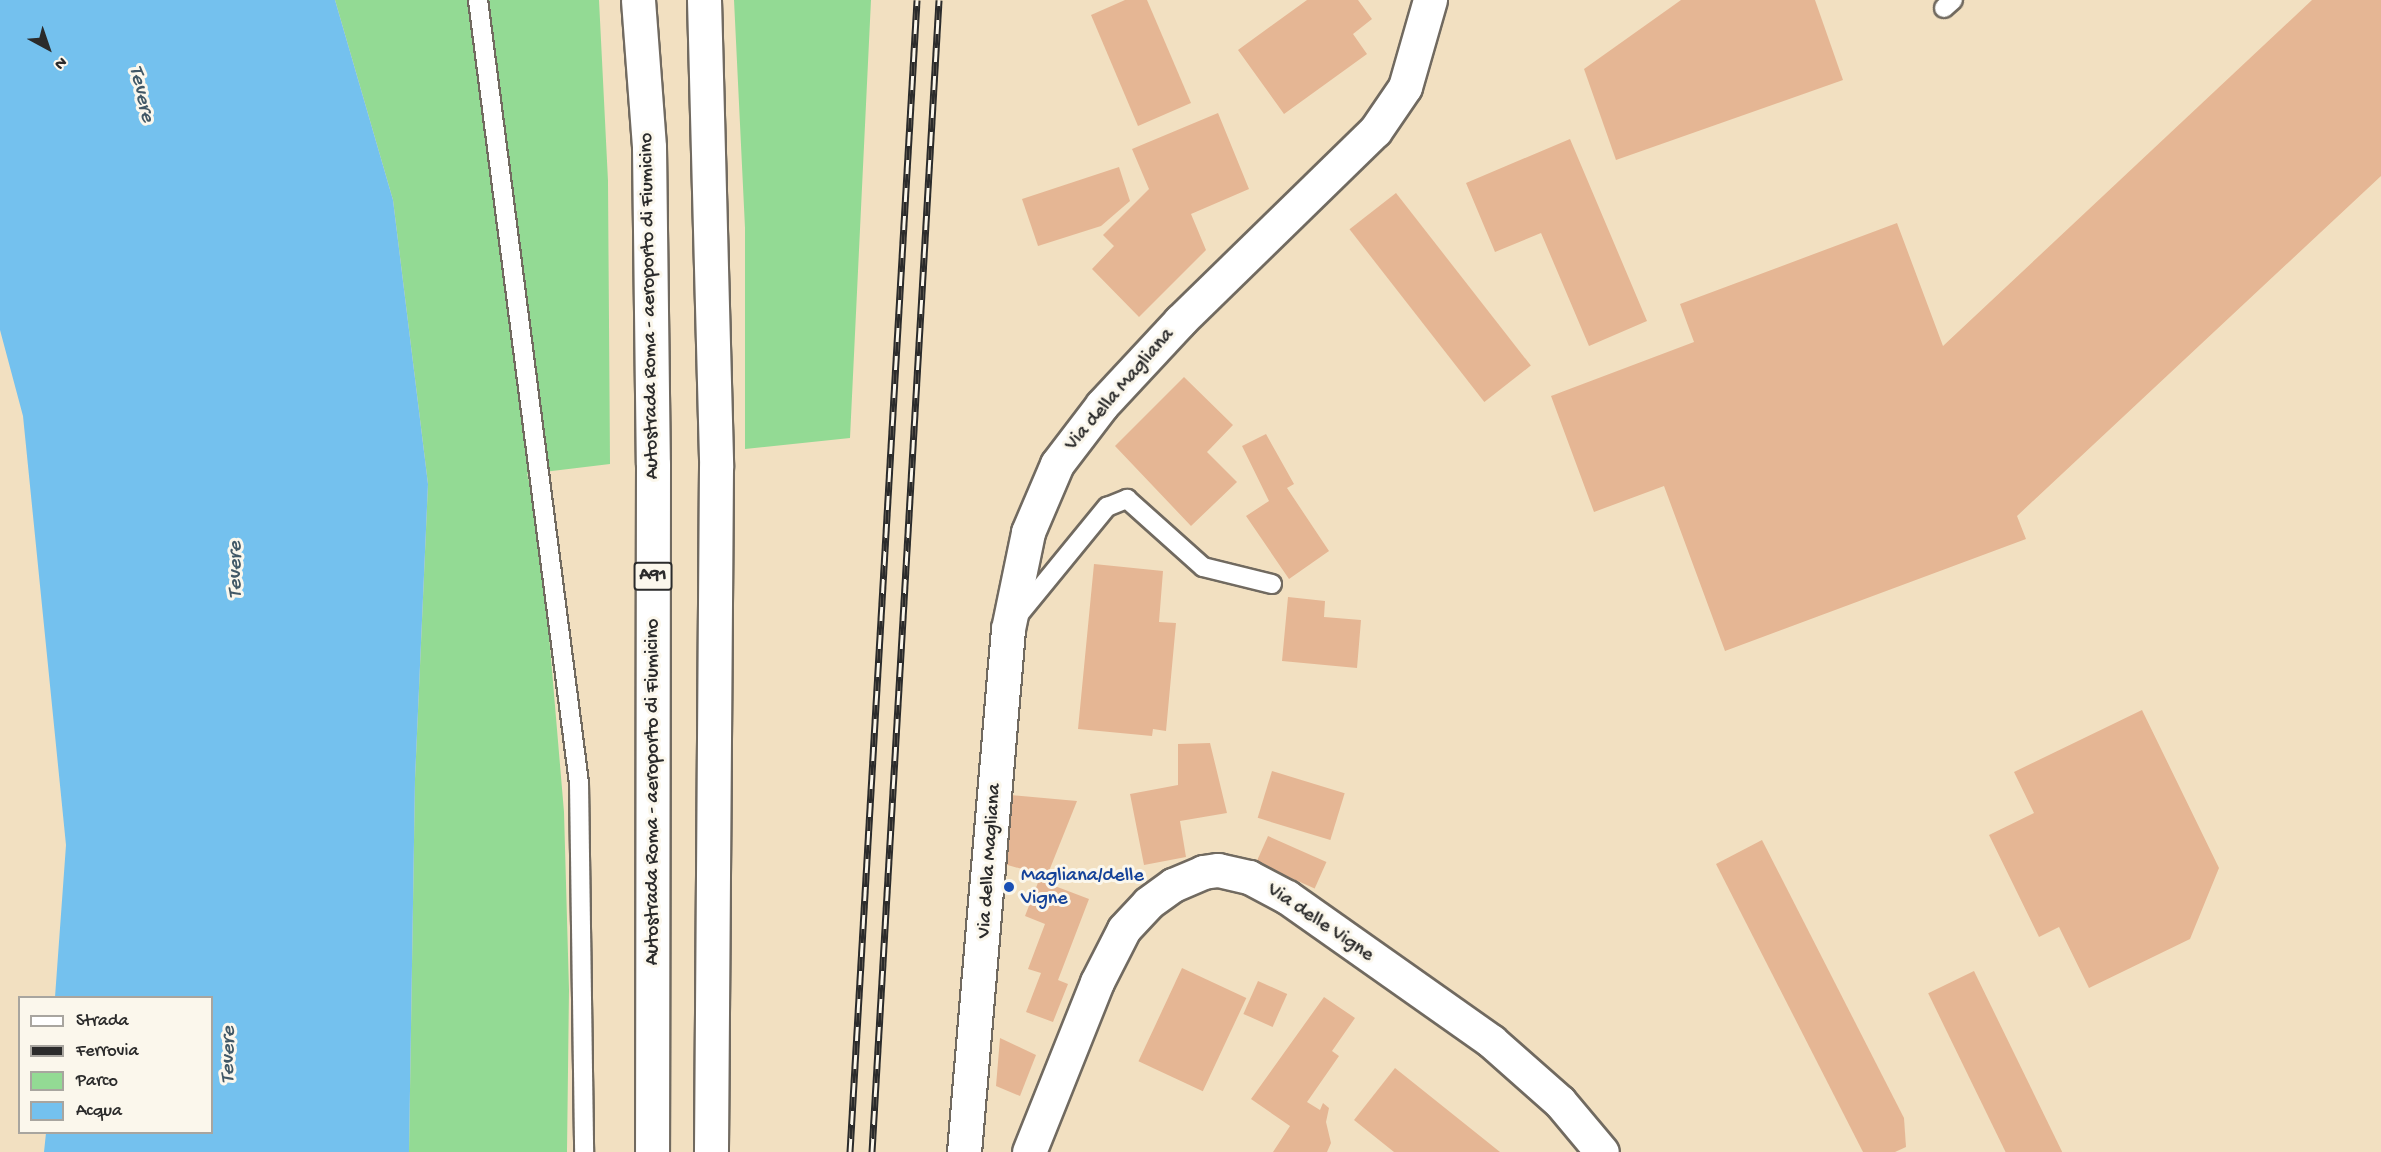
<!DOCTYPE html>
<html>
<head>
<meta charset="utf-8">
<style>
  body { margin:0 }
  #map { position:relative; width:2381px; height:1152px; overflow:hidden; background:#f2e0c1; font-family:"Gochi Hand",sans-serif }
  div>[style] { position:absolute }
  [style*='--x'] { left:calc(var(--x)*1px); top:calc(var(--y)*1px); width:calc(var(--w)*1px); rotate:calc(var(--a)*1deg) }
  .green>* { inset:0; background:#93da94 }
  .water>* { inset:0; background:#74c1ee }
  .building>* { inset:0; background:#e5b694; transform-origin:0 0 }
  .roads { filter:drop-shadow(2px 0 #716a60) drop-shadow(-2px 0 #716a60) drop-shadow(0 2px #716a60) drop-shadow(0 -2px #716a60) }
  .lane>* { height:18px; margin:-9px; padding:0 9px; transform-origin:9px; border-radius:9px; background:#fff }
  .street>* { height:33px; margin:-16.5px; padding:0 16.5px; transform-origin:16.5px; border-radius:16.5px; background:#fff }
  .secondary>* { height:33px; margin:-16.5px; padding:0 16.5px; transform-origin:16.5px; border-radius:16.5px; background:#fff }
  .highway>* { height:33px; margin:-16.5px; padding:0 16.5px; transform-origin:16.5px; border-radius:16.5px; background:#fff }
  .rail>* { height:7px; margin-top:-3.5px; transform-origin:0; background:repeating-linear-gradient(90deg,#fbf7ec 0 14px,#2b2b2b 0 28px); box-sizing:border-box; border-block:2px solid #2b2b2b }
  .dots>* { width:16px; height:16px; translate:-50% -50%; box-sizing:border-box; border:3px solid #fbf7ec; border-radius:50% }
  span { translate:-50% -50%; white-space:nowrap; text-align:center; line-height:1.15; -webkit-text-stroke:6px #fbf7ec; paint-order:stroke }
  .shield-label span { padding:2px 4px; background:#fbf7ec; border:2px solid; border-radius:4px; -webkit-text-stroke-width:0 }
  .shield-label { font-size:18px; color:#2b2b2b; font-weight:700 }
  .street-label { font-size:20px; color:#2b2b2b }
  .transit-label { font-size:20px; color:#164399 }
  .left { translate:0 -50%; text-align:left }
  .water-label { font-size:21px; color:#415866; font-style:italic }
  .legend { position:absolute; left:18px; top:996px; width:195px; height:138px; box-sizing:border-box; background:#fbf7ec; border:2px solid #a8a59f; margin:0; padding:8px 10px; list-style:none; font-size:18px; color:#2b2b2b }
  .legend li { display:flex; align-items:center; gap:12px; height:30px }
  .legend b { width:30px; border:2px solid #a8a59f }
  .north { position:absolute; left:18px; top:18px; width:60px; height:60px; -webkit-text-stroke:4px #fbf7ec; paint-order:stroke; rotate:140deg; font-size:16px; font-weight:700; line-height:24px; text-align:center; color:#2b2b2b }
  .north::after { content:''; display:block; margin:auto; width:21px; height:27px; background:#2b2b2b; clip-path:polygon(50% 0,100% 100%,50% 72%,0 100%) }
</style>
</head>
<body>
<div id="map">
  <div class="green">
    <i style="clip-path:polygon(335px 0,599px 0,608px 181px,610px 464px,527px 474px,539px 517px,564px 812px,569px 990px,567px 1152px,409px 1152px,415px 779px,428px 484px,393px 200px)"></i>
    <i style="clip-path:polygon(734px 0,871px 0,850px 438px,745px 449px,745px 228px)"></i>
  </div>
  <div class="water">
    <i style="clip-path:polygon(0 0,335px 0,393px 200px,428px 484px,415px 779px,409px 1152px,44px 1152px,46px 1133px,212px 1132px,212px 998px,55px 997px,66px 845px,23px 416px,0 330px)"></i>
  </div>
  <div class="building">
    <i style="clip-path:polygon(1125px 0,1147px 0,1191px 103px,1138px 126px,1091px 15px)"></i>
    <i style="clip-path:polygon(1307px 0,1358px 0,1372px 19px,1353px 34px,1367px 54px,1284px 114px,1238px 50px)"></i>
    <i style="clip-path:polygon(1681px 0,1815px 0,1843px 80px,1616px 160px,1584px 69px)"></i>
    <i style="clip-path:polygon(2312px 0,2381px 0,2381px 176px,2017px 516px,2026px 539px,1725px 651px,1664px 486px,1594px 512px,1551px 396px,1694px 342px,1680px 304px,1897px 223px,1943px 346px)"></i>
    <i style="clip-path:polygon(1218px 113px,1249px 189px,1191px 214px,1206px 250px,1139px 317px,1092px 269px,1114px 246px,1103px 235px,1149px 189px,1132px 149px)"></i>
    <i style="clip-path:polygon(1570px 139px,1647px 321px,1589px 346px,1541px 233px,1495px 252px,1466px 183px)"></i>
    <i style="clip-path:polygon(1119px 167px,1130px 201px,1101px 226px,1038px 246px,1022px 199px)"></i>
    <i style="left:1396px;top:193px;width:219px;height:59px;rotate:52deg"></i>
    <i style="clip-path:polygon(1184px 377px,1233px 425px,1207px 452px,1237px 482px,1191px 526px,1115px 446px)"></i>
    <i style="clip-path:polygon(1266px 434px,1294px 484px,1287px 488px,1329px 551px,1289px 579px,1246px 516px,1269px 501px,1242px 446px)"></i>
    <i style="clip-path:polygon(1094px 564px,1163px 571px,1159px 622px,1176px 623px,1166px 731px,1153px 729px,1152px 736px,1078px 729px)"></i>
    <i style="clip-path:polygon(1288px 597px,1325px 601px,1324px 617px,1361px 620px,1357px 668px,1282px 661px)"></i>
    <i style="clip-path:polygon(2142px 710px,2219px 868px,2190px 939px,2089px 988px,2059px 927px,2039px 937px,1989px 835px,2034px 813px,2014px 772px)"></i>
    <i style="clip-path:polygon(1210px 743px,1227px 813px,1180px 821px,1186px 857px,1144px 865px,1130px 794px,1178px 785px,1178px 744px)"></i>
    <i style="left:1272px;top:771px;width:76px;height:49px;rotate:17deg"></i>
    <i style="clip-path:polygon(1011px 795px,1077px 801px,1047px 876px,1004px 864px)"></i>
    <i style="left:1268px;top:836px;width:64px;height:29px;rotate:24deg"></i>
    <i style="clip-path:polygon(1762px 840px,1904px 1118px,1906px 1147px,1895px 1152px,1863px 1152px,1716px 864px)"></i>
    <i style="clip-path:polygon(1039px 880px,1089px 899px,1058px 980px,1068px 984px,1053px 1022px,1026px 1012px,1041px 973px,1028px 969px,1045px 924px,1025px 916px)"></i>
    <i style="left:1182px;top:968px;width:71px;height:103px;rotate:25deg"></i>
    <i style="left:1974px;top:971px;width:201px;height:51px;rotate:64deg"></i>
    <i style="left:1258px;top:981px;width:32px;height:36px;rotate:24deg"></i>
    <i style="clip-path:polygon(1324px 997px,1355px 1018px,1332px 1051px,1339px 1056px,1307px 1102px,1320px 1110px,1323px 1103px,1329px 1108px,1326px 1122px,1331px 1143px,1327px 1152px,1273px 1152px,1290px 1126px,1251px 1099px)"></i>
    <i style="clip-path:polygon(1000px 1038px,1036px 1055px,1020px 1096px,996px 1086px)"></i>
    <i style="clip-path:polygon(1395px 1068px,1500px 1152px,1394px 1152px,1354px 1120px)"></i>
  </div>
  <div class="roads">
    <div class="lane">
      <i style="--x:478;--y:0;--w:789;--a:82.65"></i>
      <i style="--x:579;--y:783;--w:369;--a:89.2"></i>
      <i style="--x:1944;--y:8;--w:12;--a:-42"></i>
      <i style="--x:1016;--y:618;--w:144;--a:-50.7"></i>
      <i style="--x:1107;--y:507;--w:22;--a:-22"></i>
      <i style="--x:1127;--y:499;--w:102;--a:41.8"></i>
      <i style="--x:1203;--y:567;--w:71;--a:13.8"></i>
    </div>
    <div class="street">
      <i style="--x:1029;--y:1152;--w:183;--a:-68.2"></i>
      <i style="--x:1097;--y:982;--w:59;--a:-63"></i>
      <i style="--x:1124;--y:929;--w:35;--a:-47"></i>
      <i style="--x:1148;--y:903;--w:31;--a:-36"></i>
      <i style="--x:1173;--y:885;--w:33;--a:-23"></i>
      <i style="--x:1203;--y:872;--w:15;--a:-8"></i>
      <i style="--x:1218;--y:870;--w:32;--a:13"></i>
      <i style="--x:1249;--y:877;--w:43;--a:27.8"></i>
      <i style="--x:1287;--y:897;--w:250;--a:35.2"></i>
      <i style="--x:1491;--y:1041;--w:92;--a:41.5"></i>
      <i style="--x:1560;--y:1102;--w:65;--a:50"></i>
    </div>
    <div class="secondary">
      <i style="--x:964;--y:1152;--w:525;--a:-85.19"></i>
      <i style="--x:1008;--y:629;--w:99;--a:-78.3"></i>
      <i style="--x:1028;--y:532;--w:74;--a:-66.9"></i>
      <i style="--x:1057;--y:464;--w:74;--a:-52.7"></i>
      <i style="--x:1102;--y:405;--w:115;--a:-47.1"></i>
      <i style="--x:1180;--y:321;--w:272;--a:-44.3"></i>
      <i style="--x:1375;--y:131;--w:53;--a:-55.7"></i>
      <i style="--x:1405;--y:87;--w:91;--a:-74"></i>
    </div>
    <div class="highway">
      <i style="--x:638;--y:0;--w:147;--a:85.7"></i>
      <i style="--x:649;--y:147;--w:317;--a:89.3"></i>
      <i style="--x:653;--y:464;--w:688;--a:90.08"></i>
      <i style="--x:704;--y:0;--w:467;--a:88.5"></i>
      <i style="--x:716;--y:467;--w:685;--a:90.42"></i>
    </div>
  </div>
  <div class="rail">
    <i style="--x:850;--y:1152;--w:1154;--a:-86.67"></i>
    <i style="--x:872;--y:1152;--w:1154;--a:-86.67"></i>
  </div>
  <div class="dots">
    <i style="left:1009px;top:887px;background:#1a4fb4"></i>
  </div>
  <div class="shield-label">
    <span style="left:653px;top:576px">A91</span>
  </div>
  <div class="street-label">
    <span style="left:650px;top:306px;rotate:-91deg">Autostrada Roma - aeroporto di Fiumicino</span>
    <span style="left:1120px;top:390px;rotate:-49deg">Via della Magliana</span>
    <span style="left:653px;top:792px;rotate:-90deg">Autostrada Roma - aeroporto di Fiumicino</span>
    <span style="left:990px;top:861px;rotate:-86deg">Via della Magliana</span>
    <span style="left:1320px;top:923px;rotate:34deg">Via delle Vigne</span>
  </div>
  <div class="transit-label">
    <span class="left" style="left:1021px;top:888px">Magliana/delle<br>Vigne</span>
  </div>
  <div class="water-label">
    <span style="left:140px;top:94px;rotate:77deg">Tevere</span>
    <span style="left:237px;top:570px;rotate:-90deg">Tevere</span>
    <span style="left:230px;top:1055px;rotate:-89deg">Tevere</span>
  </div>
  <ul class="legend">
  <li><b style="height:8px;background:#fff"></b>Strada</li>
  <li><b style="height:8px;background:#2b2b2b"></b>Ferrovia</li>
  <li><b style="height:16px;background:#93da94"></b>Parco</li>
  <li><b style="height:16px;background:#74c1ee"></b>Acqua</li>
  </ul>
  <div class="north">N</div>
</div>
</body>
</html>
